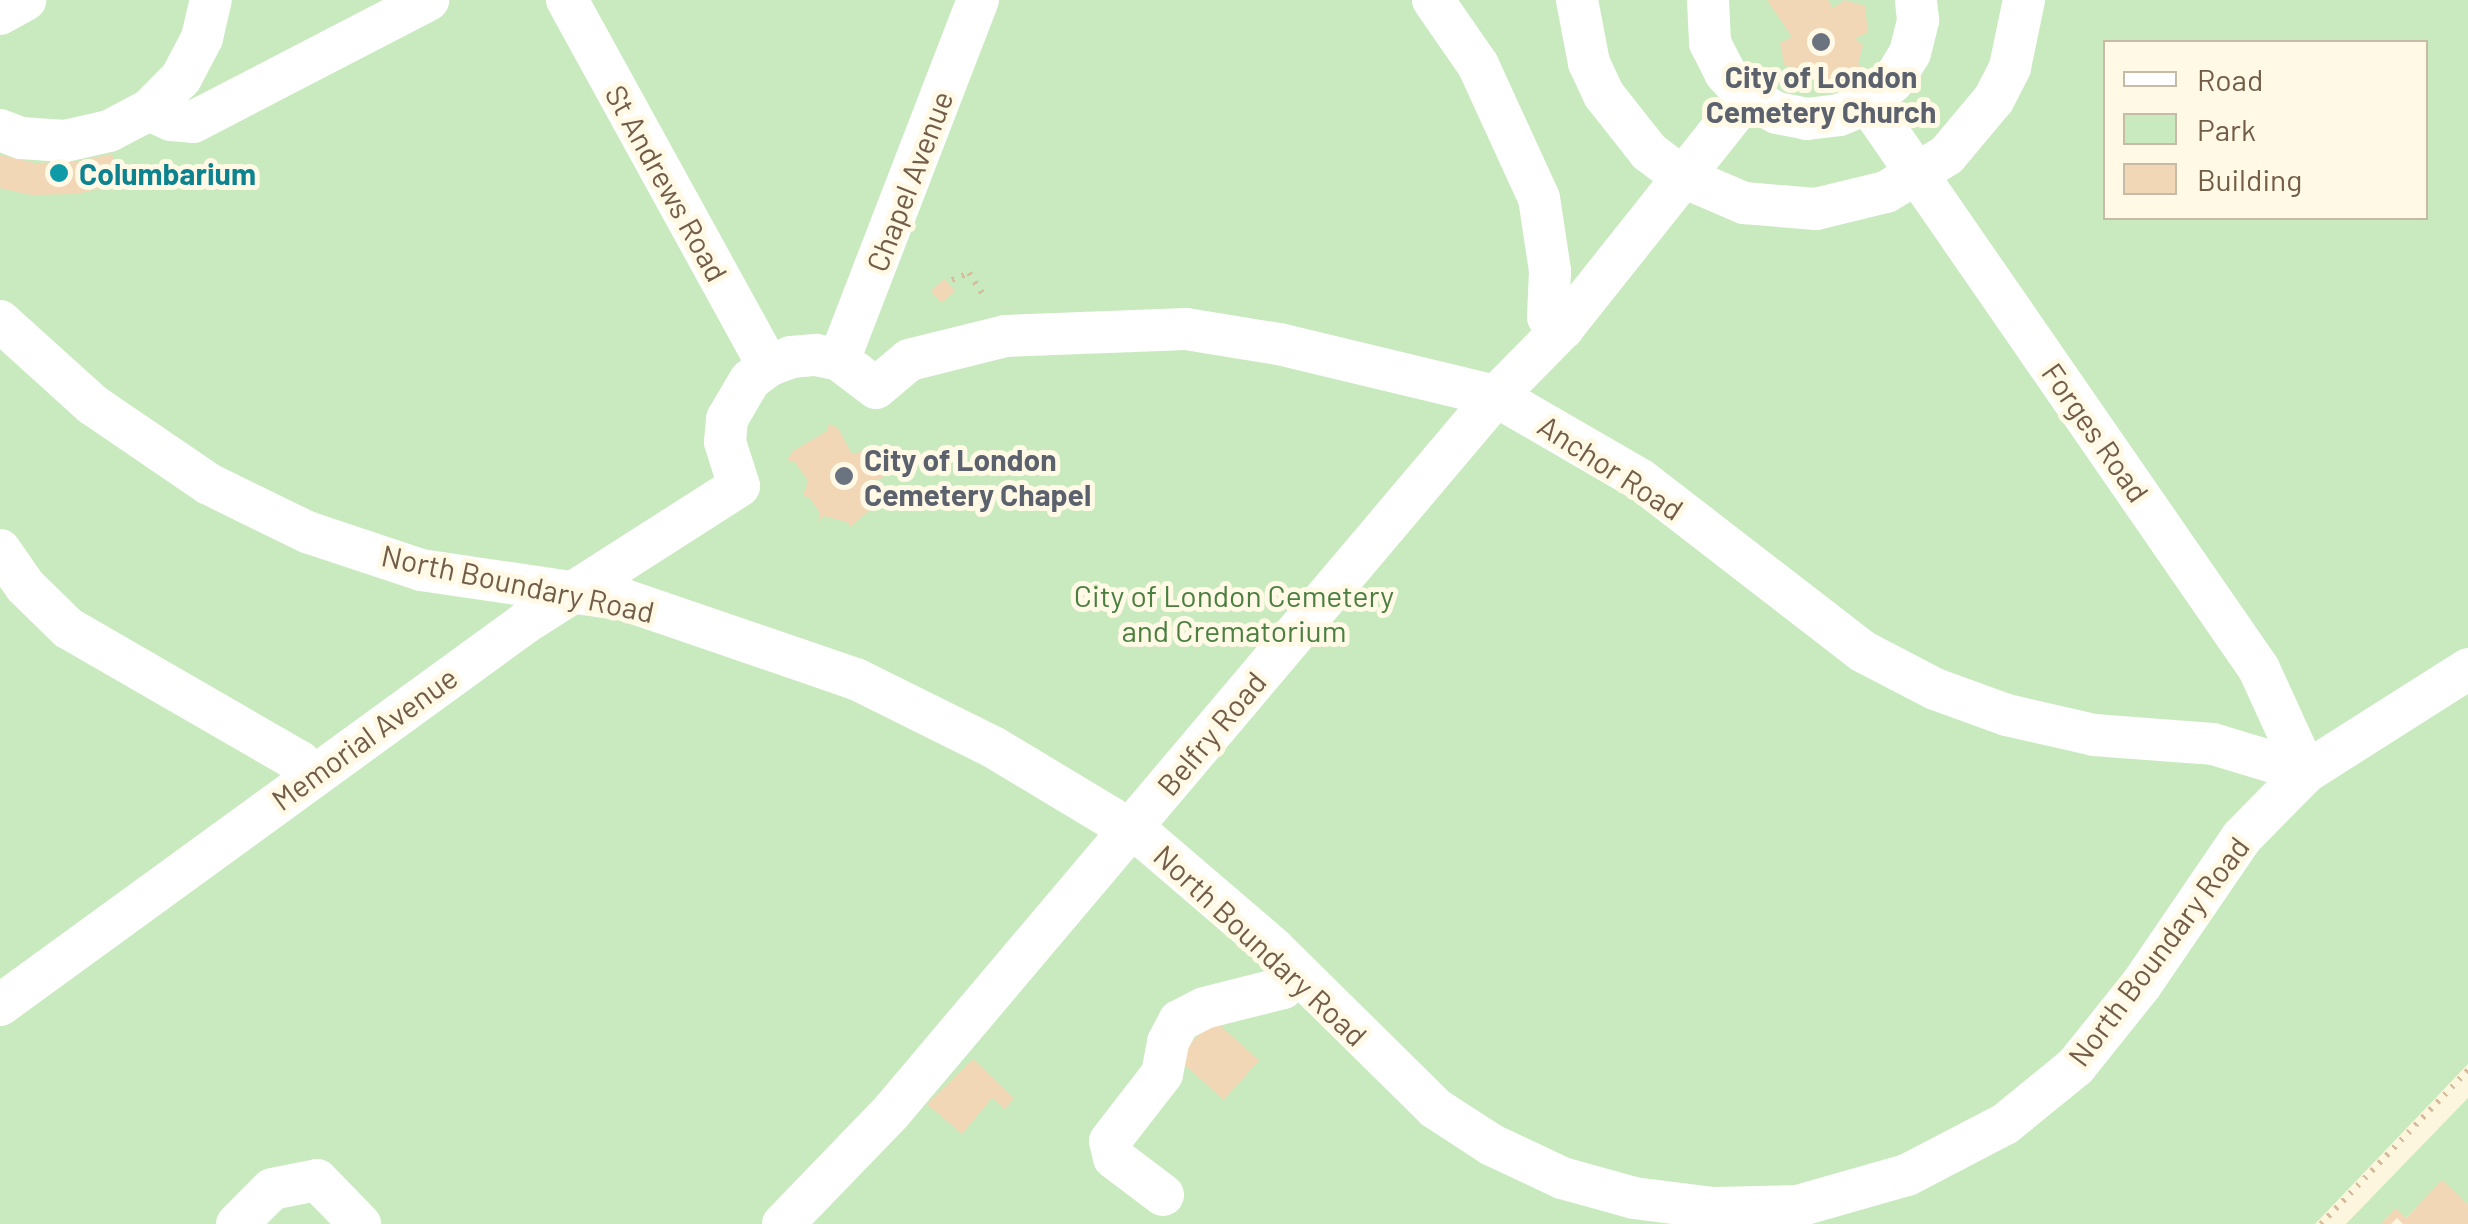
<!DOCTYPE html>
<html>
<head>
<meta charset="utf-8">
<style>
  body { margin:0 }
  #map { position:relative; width:2468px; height:1224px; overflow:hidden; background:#fdf6df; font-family:Barlow,sans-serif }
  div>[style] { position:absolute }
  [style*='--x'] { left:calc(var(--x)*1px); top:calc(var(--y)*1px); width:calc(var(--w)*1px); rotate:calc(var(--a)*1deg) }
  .green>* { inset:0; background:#c9eabe }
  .building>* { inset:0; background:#f2d7b6; transform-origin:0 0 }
  .path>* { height:6px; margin-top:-3px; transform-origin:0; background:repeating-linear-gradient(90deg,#d7bb9a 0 2.5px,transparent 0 10.5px) }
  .minor>* { height:42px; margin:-21px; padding:0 21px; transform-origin:21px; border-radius:21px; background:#fff }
  .dots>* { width:28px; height:28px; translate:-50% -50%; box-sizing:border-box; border:5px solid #fff9e6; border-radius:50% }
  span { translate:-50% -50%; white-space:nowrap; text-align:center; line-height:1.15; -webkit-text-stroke:10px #fff9e6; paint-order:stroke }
  .worship-label { font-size:30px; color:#5b616d; font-weight:700 }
  .left { translate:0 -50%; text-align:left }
  .culture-label { font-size:30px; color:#0d838f; font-weight:700 }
  .street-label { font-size:30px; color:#735d47 }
  .park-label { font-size:30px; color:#4a7f41 }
  .legend { position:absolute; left:2103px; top:40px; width:325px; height:180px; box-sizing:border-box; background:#fff9e6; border:2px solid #c7bba6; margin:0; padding:12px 18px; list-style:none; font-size:30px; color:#735d47 }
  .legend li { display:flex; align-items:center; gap:20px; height:50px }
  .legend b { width:50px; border:2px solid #c7bba6 }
</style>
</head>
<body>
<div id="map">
  <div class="green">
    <i style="clip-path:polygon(evenodd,0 0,2468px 0,2468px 1064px,2315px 1224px,0 1224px,0 0,2106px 42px,2426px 42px,2426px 218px,2106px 218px,2106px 42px)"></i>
    <i style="clip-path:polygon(2468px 1098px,2468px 1205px,2442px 1181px,2406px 1218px,2396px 1209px,2381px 1224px,2346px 1224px)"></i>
  </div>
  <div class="building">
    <i style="clip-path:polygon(1767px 0,1828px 0,1833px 8px,1845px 0,1865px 6px,1868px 32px,1855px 39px,1863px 45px,1858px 64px,1862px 67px,1839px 82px,1816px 76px,1813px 65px,1807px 73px,1784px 65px,1780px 43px,1792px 37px)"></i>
    <i style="clip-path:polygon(112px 154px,122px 183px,77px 194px,31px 195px,0 188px,0 155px,35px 163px,74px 162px)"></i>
    <i style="left:944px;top:279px;width:16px;height:18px;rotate:47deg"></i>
    <i style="clip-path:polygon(829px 424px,838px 428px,852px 454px,864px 451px,876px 473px,883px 472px,884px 478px,878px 479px,876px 511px,871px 509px,850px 527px,849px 523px,824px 516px,818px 521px,820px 513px,809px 497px,803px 496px,808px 481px,795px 462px,787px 460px,793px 451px,827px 431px)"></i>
    <i style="left:1213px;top:1019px;width:62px;height:53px;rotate:42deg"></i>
    <i style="clip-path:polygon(973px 1059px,1014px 1098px,1005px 1109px,992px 1098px,962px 1134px,927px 1104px)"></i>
    <i style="clip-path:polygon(2442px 1180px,2468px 1205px,2468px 1224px,2403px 1224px,2397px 1218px,2391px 1224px,2381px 1224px,2396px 1208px,2406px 1218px)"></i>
  </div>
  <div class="path">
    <i style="--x:952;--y:280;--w:18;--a:-22"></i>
    <i style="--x:969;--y:273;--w:31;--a:57"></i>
    <i style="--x:2321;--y:1224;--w:213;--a:-46.3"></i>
  </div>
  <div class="minor">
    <i style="--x:567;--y:0;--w:418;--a:61.2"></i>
    <i style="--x:1433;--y:0;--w:79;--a:55.3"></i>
    <i style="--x:1478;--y:65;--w:146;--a:65.4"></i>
    <i style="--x:1539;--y:198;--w:74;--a:81.4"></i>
    <i style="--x:1550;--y:271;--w:46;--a:92.5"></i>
    <i style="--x:1548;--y:317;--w:19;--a:36"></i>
    <i style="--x:1577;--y:0;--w:64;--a:79.2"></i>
    <i style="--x:1589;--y:63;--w:35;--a:65"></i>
    <i style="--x:1604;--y:95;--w:73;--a:51.7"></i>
    <i style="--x:1649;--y:152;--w:40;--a:37"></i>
    <i style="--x:1681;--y:176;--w:69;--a:23.2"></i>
    <i style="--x:1744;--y:203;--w:72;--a:4.8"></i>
    <i style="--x:1816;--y:209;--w:72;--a:-13.7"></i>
    <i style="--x:1886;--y:192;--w:71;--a:-31.2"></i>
    <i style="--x:1947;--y:155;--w:73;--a:-50"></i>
    <i style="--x:1994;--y:99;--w:36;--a:-63"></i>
    <i style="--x:2010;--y:67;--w:68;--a:-78.2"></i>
    <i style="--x:1708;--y:0;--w:43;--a:87.3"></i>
    <i style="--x:1710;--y:43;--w:34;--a:63"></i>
    <i style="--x:1725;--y:73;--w:33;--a:47"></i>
    <i style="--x:1747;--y:97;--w:34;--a:28"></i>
    <i style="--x:1777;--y:113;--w:31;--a:11"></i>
    <i style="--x:1807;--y:119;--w:32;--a:-7"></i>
    <i style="--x:1839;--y:115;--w:31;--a:-22"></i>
    <i style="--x:1868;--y:103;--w:33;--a:-41"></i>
    <i style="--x:1893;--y:81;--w:33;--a:-59"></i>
    <i style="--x:1910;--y:53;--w:34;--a:-76"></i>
    <i style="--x:1918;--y:20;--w:20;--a:-96"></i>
    <i style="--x:0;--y:14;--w:29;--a:-29"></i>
    <i style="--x:1868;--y:103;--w:688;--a:55.36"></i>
    <i style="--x:2259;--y:669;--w:113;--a:65.5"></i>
    <i style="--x:149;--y:110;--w:24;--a:24"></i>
    <i style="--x:171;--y:120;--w:22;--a:5"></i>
    <i style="--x:193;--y:122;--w:265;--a:-27.4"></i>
    <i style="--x:0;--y:130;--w:22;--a:21"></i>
    <i style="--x:21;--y:138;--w:44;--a:3.9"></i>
    <i style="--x:65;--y:141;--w:45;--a:-12.8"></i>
    <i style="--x:109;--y:131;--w:45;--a:-27.7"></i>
    <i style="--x:149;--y:110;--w:45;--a:-45"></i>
    <i style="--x:181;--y:78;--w:45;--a:-62.3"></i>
    <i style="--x:202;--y:38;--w:39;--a:-77"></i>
    <i style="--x:0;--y:321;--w:125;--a:42.1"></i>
    <i style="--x:93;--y:405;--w:140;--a:34.3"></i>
    <i style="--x:209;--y:484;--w:109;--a:26.1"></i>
    <i style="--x:307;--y:532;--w:120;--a:18.4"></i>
    <i style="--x:421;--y:570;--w:206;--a:8.4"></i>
    <i style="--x:625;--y:600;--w:244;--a:18.9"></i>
    <i style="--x:856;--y:679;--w:153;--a:26.4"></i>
    <i style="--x:993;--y:747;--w:179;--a:31"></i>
    <i style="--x:1146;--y:839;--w:167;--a:40.6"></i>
    <i style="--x:1273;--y:948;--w:228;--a:44.6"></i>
    <i style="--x:1435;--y:1108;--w:68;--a:33"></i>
    <i style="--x:1492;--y:1145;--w:77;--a:25.2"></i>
    <i style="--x:1562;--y:1178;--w:75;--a:15.5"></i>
    <i style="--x:1634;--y:1198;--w:80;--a:7.2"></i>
    <i style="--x:1713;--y:1208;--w:85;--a:-1.3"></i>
    <i style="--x:1798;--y:1206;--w:113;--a:-15.9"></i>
    <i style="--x:1907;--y:1175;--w:110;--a:-27.5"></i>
    <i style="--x:2005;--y:1124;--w:92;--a:-39.2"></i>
    <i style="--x:2076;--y:1066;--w:104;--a:-51.3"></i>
    <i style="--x:2141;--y:985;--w:179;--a:-55.7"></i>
    <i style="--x:2242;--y:837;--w:91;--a:-45.4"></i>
    <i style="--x:2306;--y:772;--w:192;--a:-32.4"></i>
    <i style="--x:839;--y:360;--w:386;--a:-68.9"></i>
    <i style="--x:0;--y:550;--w:44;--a:55.2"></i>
    <i style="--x:25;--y:586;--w:60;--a:44.3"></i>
    <i style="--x:68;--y:628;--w:268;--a:30"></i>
    <i style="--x:300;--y:762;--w:17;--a:45"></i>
    <i style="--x:0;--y:1005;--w:649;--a:-36.04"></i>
    <i style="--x:525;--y:623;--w:254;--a:-32.6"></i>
    <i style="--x:739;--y:486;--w:46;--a:-107.7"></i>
    <i style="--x:725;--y:442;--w:23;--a:-85"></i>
    <i style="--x:727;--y:419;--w:45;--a:-59.5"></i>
    <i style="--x:750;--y:380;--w:23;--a:-38"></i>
    <i style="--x:768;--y:366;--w:25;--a:-21"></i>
    <i style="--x:791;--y:357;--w:25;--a:-5"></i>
    <i style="--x:816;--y:355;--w:24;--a:12"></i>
    <i style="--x:839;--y:360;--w:46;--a:37.1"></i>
    <i style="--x:876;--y:388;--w:43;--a:-40.3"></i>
    <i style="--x:909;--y:360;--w:99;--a:-14"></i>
    <i style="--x:1005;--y:336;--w:181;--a:-2.2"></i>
    <i style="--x:1186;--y:329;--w:94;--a:9.2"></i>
    <i style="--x:1279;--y:344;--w:223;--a:13.5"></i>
    <i style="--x:1496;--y:396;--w:168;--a:30.1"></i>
    <i style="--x:1641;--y:480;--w:279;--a:37.7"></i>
    <i style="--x:1862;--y:651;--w:82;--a:27.5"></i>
    <i style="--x:1935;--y:689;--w:77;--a:19.9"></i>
    <i style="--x:2007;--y:715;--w:89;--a:12.9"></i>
    <i style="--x:2094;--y:735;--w:119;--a:4.3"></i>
    <i style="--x:2213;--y:744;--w:97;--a:16.8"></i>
    <i style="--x:1163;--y:1195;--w:61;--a:-142.9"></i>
    <i style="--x:1114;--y:1158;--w:17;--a:-103"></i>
    <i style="--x:1110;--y:1141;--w:85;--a:-52.2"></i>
    <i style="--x:1162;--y:1074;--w:33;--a:-79"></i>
    <i style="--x:1168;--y:1042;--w:24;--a:-62"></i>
    <i style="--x:1179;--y:1021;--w:28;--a:-27"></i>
    <i style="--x:1204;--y:1008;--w:81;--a:-14.2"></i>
    <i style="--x:1283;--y:988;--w:20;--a:-49"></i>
    <i style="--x:237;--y:1224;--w:49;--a:-45"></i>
    <i style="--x:272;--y:1189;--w:46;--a:-11.3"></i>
    <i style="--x:317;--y:1180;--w:62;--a:45.7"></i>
    <i style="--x:783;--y:1224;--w:157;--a:-46"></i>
    <i style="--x:892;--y:1111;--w:936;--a:-49.81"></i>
    <i style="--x:1496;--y:396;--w:95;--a:-45.4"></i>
    <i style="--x:1563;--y:328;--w:295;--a:-51.5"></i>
  </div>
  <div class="dots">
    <i style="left:1821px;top:42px;background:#6b7280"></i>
    <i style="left:59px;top:173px;background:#0f9aa8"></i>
    <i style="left:844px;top:476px;background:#6b7280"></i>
  </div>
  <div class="worship-label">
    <span style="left:1821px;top:93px">City of London<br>Cemetery Church</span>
    <span class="left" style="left:864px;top:476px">City of London<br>Cemetery Chapel</span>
  </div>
  <div class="culture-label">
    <span class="left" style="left:79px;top:173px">Columbarium</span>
  </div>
  <div class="street-label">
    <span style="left:909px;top:181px;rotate:-69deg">Chapel Avenue</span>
    <span style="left:667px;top:183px;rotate:61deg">St Andrews Road</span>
    <span style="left:2096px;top:432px;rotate:55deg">Forges Road</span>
    <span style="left:1611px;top:467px;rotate:33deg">Anchor Road</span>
    <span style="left:518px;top:583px;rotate:12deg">North Boundary Road</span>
    <span style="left:1211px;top:733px;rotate:-50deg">Belfry Road</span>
    <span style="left:364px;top:738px;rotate:-36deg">Memorial Avenue</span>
    <span style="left:1261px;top:945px;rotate:43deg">North Boundary Road</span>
    <span style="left:2158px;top:951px;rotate:-53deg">North Boundary Road</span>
  </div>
  <div class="park-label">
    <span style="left:1234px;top:612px">City of London Cemetery<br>and Crematorium</span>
  </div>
  <ul class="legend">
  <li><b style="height:12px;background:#fff"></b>Road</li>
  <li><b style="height:28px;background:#c9eabe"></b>Park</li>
  <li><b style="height:28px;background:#f2d7b6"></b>Building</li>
  </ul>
</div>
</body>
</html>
